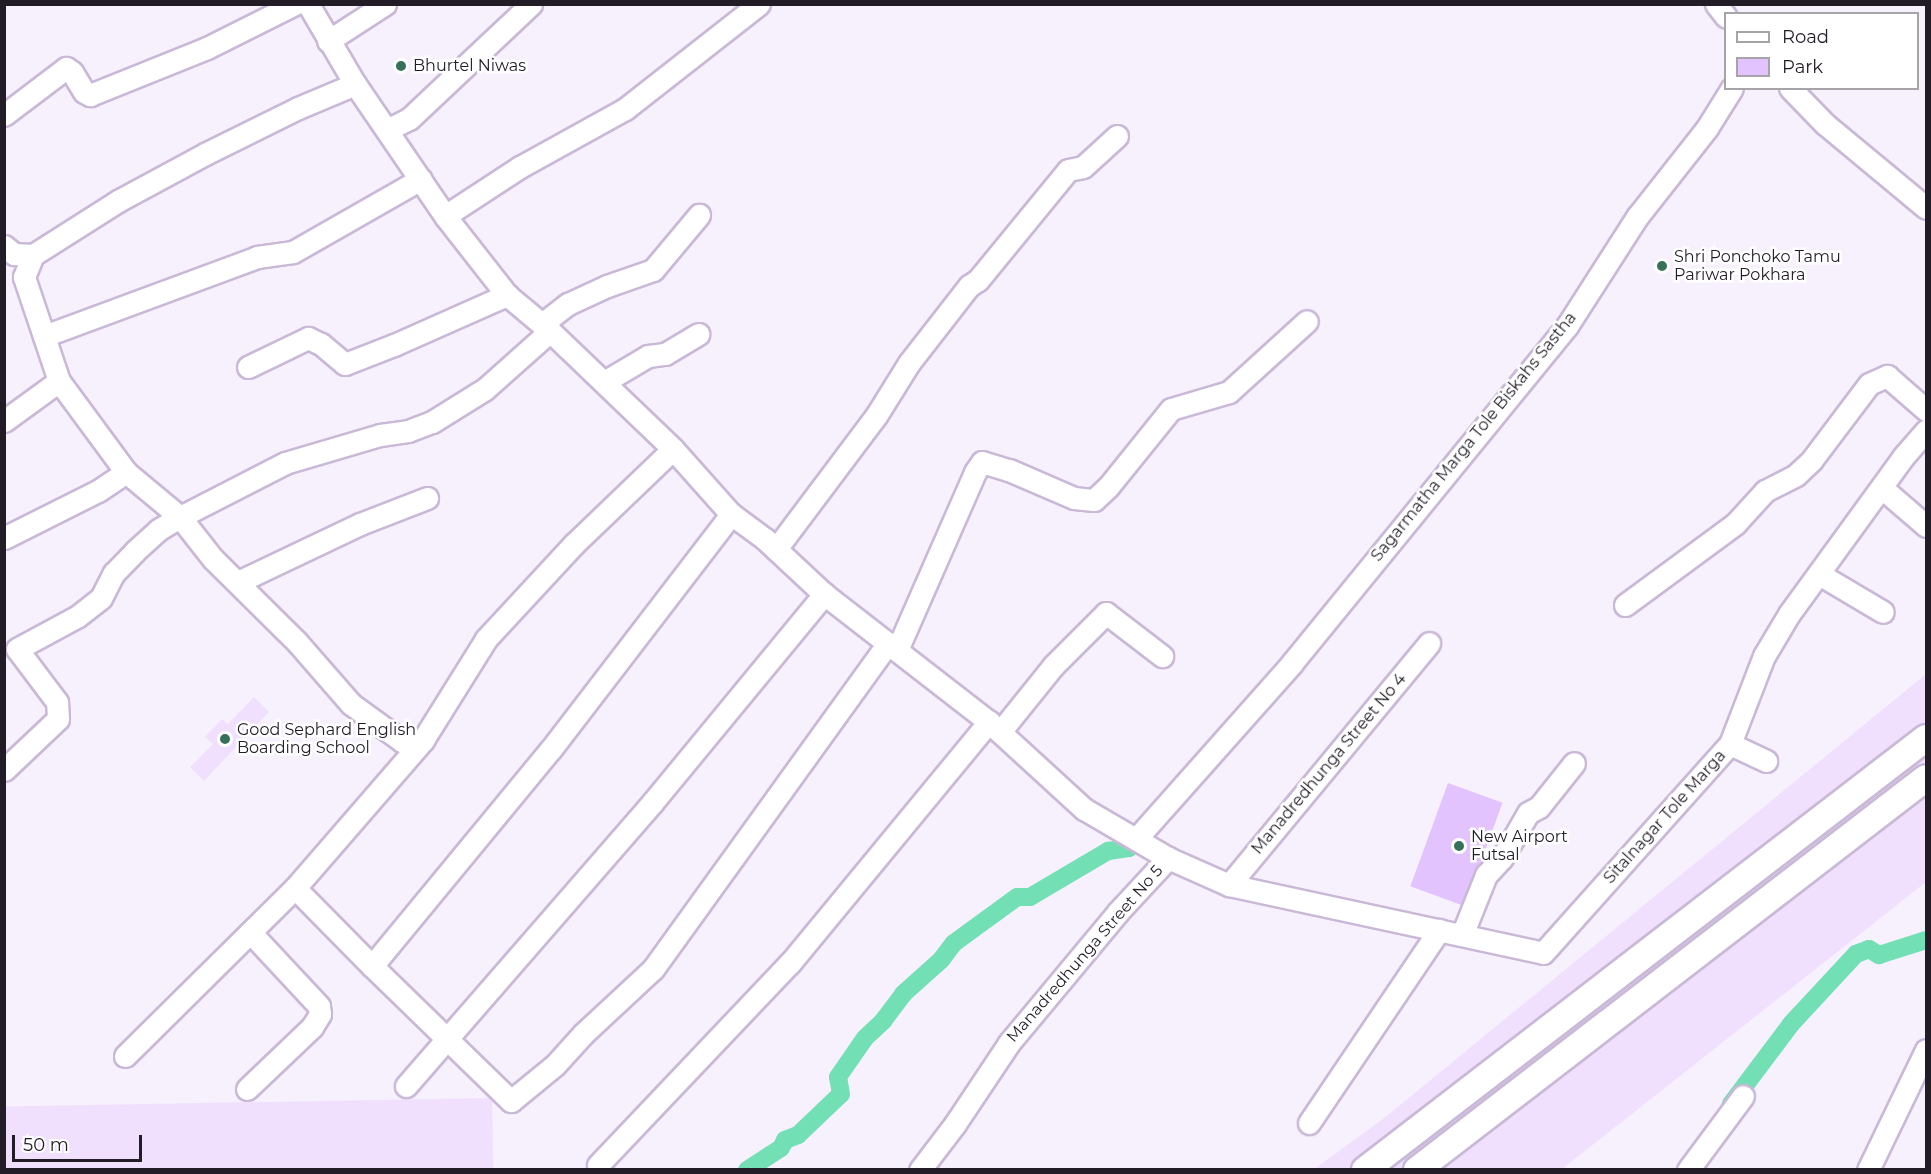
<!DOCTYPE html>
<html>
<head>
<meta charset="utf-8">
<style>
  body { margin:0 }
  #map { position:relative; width:1931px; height:1174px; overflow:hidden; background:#f7f0fd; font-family:Montserrat,sans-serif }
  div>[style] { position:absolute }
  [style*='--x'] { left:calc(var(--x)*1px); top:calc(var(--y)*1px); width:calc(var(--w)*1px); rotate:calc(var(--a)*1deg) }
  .built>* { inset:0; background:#f0e0fe; transform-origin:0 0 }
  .green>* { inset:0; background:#e3c3fd; transform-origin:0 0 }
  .canal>* { height:18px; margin:-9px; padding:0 9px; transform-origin:9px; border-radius:9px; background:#73dfb5 }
  .roads { filter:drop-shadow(2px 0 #c9b9d7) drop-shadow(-2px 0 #c9b9d7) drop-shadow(0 2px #c9b9d7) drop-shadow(0 -2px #c9b9d7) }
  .minor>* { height:21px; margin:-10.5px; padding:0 10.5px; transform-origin:10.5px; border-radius:10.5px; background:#fff }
  .tertiary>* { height:26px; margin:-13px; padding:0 13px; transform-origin:13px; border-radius:13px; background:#fff }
  .dots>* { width:16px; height:16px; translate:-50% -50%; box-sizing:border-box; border:3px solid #fff; border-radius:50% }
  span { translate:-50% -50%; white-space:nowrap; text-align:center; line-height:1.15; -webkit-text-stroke:5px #fff; paint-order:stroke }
  .poi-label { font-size:16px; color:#221c27 }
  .left { translate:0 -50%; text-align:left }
  .street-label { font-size:16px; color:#221c27 }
  .frame { position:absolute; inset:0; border:6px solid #221c27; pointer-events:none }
  .legend { position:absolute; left:1724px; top:12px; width:195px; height:78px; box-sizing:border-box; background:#fff; border:2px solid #a7a4a9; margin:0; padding:8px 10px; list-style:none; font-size:18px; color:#221c27 }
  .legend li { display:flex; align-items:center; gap:12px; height:30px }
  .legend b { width:30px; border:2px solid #a7a4a9 }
  .scale { position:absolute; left:12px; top:1135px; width:130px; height:27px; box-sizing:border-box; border:3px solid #221c27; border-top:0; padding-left:8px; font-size:18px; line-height:21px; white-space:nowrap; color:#221c27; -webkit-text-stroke:4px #fff; paint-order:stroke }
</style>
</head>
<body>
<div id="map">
  <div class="built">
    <i style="clip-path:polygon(1926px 674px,1926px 882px,1562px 1169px,1313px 1170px,1383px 1119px)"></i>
    <i style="clip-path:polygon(254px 697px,269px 712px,204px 781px,190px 767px,213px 744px,205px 737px,222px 719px,228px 724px)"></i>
    <i style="left:492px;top:1098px;width:71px;height:487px;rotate:89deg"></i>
  </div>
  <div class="green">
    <i style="left:1448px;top:783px;width:58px;height:110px;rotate:20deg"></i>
  </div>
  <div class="canal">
    <i style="--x:1731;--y:1104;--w:100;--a:-53.1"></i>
    <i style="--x:1791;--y:1024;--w:96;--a:-47.1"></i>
    <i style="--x:1856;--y:954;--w:14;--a:-21"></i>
    <i style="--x:1869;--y:949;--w:12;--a:31"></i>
    <i style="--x:1879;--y:955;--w:49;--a:-17.7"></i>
    <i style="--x:747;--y:1170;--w:40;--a:-32.9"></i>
    <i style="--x:781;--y:1148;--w:9;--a:-63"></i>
    <i style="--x:785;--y:1140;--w:14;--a:-21"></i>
    <i style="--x:798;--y:1135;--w:59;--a:-43.6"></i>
    <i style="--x:841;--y:1094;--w:17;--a:-100"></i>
    <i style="--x:838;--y:1077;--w:47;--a:-55.3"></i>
    <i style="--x:865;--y:1038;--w:25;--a:-43"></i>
    <i style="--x:883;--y:1021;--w:34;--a:-53"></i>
    <i style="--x:903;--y:994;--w:51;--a:-41.8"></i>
    <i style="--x:941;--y:960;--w:21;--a:-53"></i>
    <i style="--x:954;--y:943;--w:78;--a:-36.1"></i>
    <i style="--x:1017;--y:897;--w:13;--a:0"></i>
    <i style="--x:1030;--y:897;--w:91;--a:-30.5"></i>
    <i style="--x:1108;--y:851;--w:21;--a:-8"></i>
    <i style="--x:1129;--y:848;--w:17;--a:-40"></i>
    <i style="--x:1142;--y:837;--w:5;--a:22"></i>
  </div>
  <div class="roads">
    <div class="minor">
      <i style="--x:308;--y:4;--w:93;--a:59.6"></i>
      <i style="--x:355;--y:84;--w:160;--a:55.7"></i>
      <i style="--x:445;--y:216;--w:100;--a:51.9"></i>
      <i style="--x:507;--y:295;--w:56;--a:39.9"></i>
      <i style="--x:550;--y:331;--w:170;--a:43.8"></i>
      <i style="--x:673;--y:449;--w:87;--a:48.3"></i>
      <i style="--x:731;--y:514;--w:42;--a:36.3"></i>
      <i style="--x:765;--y:539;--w:81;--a:43"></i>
      <i style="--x:824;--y:594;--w:209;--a:37.8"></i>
      <i style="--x:989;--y:722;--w:129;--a:42.5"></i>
      <i style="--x:1084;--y:809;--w:97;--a:30.3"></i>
      <i style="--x:1168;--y:858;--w:67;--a:23.9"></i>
      <i style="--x:1229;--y:885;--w:321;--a:12.2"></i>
      <i style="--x:1543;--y:953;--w:280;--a:-48.2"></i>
      <i style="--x:1730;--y:744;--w:94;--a:-68.9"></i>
      <i style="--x:1764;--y:656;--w:49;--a:-59.2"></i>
      <i style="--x:1789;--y:614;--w:194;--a:-54"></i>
      <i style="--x:1903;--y:457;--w:35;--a:-49"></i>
      <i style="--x:1716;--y:4;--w:16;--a:52"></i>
      <i style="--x:328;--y:41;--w:68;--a:-33"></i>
      <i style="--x:1790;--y:88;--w:50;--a:45.8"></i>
      <i style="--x:1825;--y:124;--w:131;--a:39.7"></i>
      <i style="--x:4;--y:115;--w:78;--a:-37.2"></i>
      <i style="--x:66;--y:68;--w:7;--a:34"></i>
      <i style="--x:72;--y:72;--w:23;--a:59"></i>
      <i style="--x:84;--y:92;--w:7;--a:27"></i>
      <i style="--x:90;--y:95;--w:126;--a:-21.9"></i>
      <i style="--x:207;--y:48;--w:98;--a:-26.6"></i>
      <i style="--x:387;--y:130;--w:25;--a:-27"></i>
      <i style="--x:409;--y:119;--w:168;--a:-43.3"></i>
      <i style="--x:445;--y:216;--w:90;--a:-33.2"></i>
      <i style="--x:520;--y:167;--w:120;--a:-28.9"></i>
      <i style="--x:625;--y:109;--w:170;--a:-38.1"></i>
      <i style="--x:4;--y:246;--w:13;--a:39"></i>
      <i style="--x:14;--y:254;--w:19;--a:3"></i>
      <i style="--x:542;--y:324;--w:33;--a:-38"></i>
      <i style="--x:568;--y:304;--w:43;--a:-24.8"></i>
      <i style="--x:607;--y:286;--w:49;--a:-19.2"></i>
      <i style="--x:653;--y:270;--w:72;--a:-50.1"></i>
      <i style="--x:44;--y:336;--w:227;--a:-20.3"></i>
      <i style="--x:257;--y:257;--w:36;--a:-8"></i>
      <i style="--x:293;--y:252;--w:147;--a:-29.7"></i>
      <i style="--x:248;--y:367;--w:67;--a:-25.8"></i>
      <i style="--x:308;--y:338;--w:14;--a:25"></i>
      <i style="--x:321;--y:344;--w:31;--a:40"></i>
      <i style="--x:345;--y:364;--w:53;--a:-21.2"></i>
      <i style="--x:394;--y:345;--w:124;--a:-23.9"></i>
      <i style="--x:604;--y:382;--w:51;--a:-30.6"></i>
      <i style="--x:648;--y:356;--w:17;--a:-7"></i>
      <i style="--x:665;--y:354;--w:39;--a:-31"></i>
      <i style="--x:4;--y:421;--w:68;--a:-36"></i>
      <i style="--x:1882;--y:488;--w:58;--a:40.8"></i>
      <i style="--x:4;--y:538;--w:105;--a:-26.6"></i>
      <i style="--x:98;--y:491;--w:34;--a:-34"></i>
      <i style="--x:126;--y:472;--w:113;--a:-126.4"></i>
      <i style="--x:59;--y:381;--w:110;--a:-108.6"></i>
      <i style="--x:24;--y:277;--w:24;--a:-68"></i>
      <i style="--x:33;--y:255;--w:101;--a:-32.4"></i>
      <i style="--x:118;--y:201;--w:99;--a:-28.4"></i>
      <i style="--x:205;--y:154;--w:104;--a:-26.3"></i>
      <i style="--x:298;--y:108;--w:62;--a:-22.8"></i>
      <i style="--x:776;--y:549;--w:166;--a:-53.1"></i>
      <i style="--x:876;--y:416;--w:62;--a:-58.1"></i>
      <i style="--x:909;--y:363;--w:98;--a:-52.1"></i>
      <i style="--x:969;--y:286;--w:11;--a:-34"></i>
      <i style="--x:978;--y:280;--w:142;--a:-50.7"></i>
      <i style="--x:1068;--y:170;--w:15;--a:-11"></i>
      <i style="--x:1083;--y:167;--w:46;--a:-42.4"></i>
      <i style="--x:1819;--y:574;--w:74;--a:30.7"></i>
      <i style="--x:238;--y:582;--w:135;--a:-25.4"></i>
      <i style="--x:360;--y:524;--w:72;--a:-21.2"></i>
      <i style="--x:1625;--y:605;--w:137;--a:-36.4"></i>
      <i style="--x:1735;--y:524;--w:45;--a:-47.7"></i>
      <i style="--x:1765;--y:491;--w:35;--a:-27"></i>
      <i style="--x:1796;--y:475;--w:21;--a:-43"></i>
      <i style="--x:1811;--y:461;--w:96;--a:-53"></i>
      <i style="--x:1869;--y:384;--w:20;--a:-24"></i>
      <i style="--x:1887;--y:376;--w:52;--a:41.1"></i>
      <i style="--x:897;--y:650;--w:194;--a:-66.3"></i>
      <i style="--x:975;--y:472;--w:12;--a:-55"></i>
      <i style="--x:982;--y:462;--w:28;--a:17"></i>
      <i style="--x:1009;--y:470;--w:71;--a:23.3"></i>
      <i style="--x:1074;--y:498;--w:20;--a:6"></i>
      <i style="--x:1094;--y:500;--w:19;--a:-43"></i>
      <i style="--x:1108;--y:487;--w:100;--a:-51.1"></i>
      <i style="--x:1171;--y:409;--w:60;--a:-16.3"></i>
      <i style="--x:1229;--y:392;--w:105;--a:-42.3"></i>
      <i style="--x:1000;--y:732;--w:85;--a:-51.2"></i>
      <i style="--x:1053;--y:666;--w:75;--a:-45"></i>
      <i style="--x:1106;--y:613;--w:71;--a:37.5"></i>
      <i style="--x:423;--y:740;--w:21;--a:177"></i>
      <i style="--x:402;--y:741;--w:63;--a:-144"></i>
      <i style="--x:351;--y:704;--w:82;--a:-131.1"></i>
      <i style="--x:297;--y:642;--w:118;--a:-135.3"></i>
      <i style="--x:213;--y:559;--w:53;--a:-128.2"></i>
      <i style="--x:180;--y:517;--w:118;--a:-27.2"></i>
      <i style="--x:285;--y:463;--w:99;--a:-16.4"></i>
      <i style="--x:380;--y:435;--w:28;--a:-8"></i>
      <i style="--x:408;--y:431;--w:26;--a:-21"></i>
      <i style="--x:432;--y:422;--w:62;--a:-31.9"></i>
      <i style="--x:485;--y:389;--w:87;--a:-41.7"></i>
      <i style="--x:1730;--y:744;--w:40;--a:25"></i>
      <i style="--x:4;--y:770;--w:74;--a:-43.4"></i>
      <i style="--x:58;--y:719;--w:17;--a:-93"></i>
      <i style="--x:57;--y:702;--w:66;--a:-127"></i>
      <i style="--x:17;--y:649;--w:69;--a:-28.4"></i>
      <i style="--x:78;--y:616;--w:29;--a:-38"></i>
      <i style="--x:101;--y:598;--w:28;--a:-63"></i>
      <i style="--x:114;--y:573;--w:30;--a:-46"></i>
      <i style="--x:135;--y:551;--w:31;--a:-42"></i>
      <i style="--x:158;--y:530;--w:26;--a:-31"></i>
      <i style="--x:180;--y:517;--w:70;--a:-140.2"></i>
      <i style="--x:1136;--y:839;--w:235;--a:-48.4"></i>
      <i style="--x:1292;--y:663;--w:435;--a:-50.8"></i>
      <i style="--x:1567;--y:326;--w:130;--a:-57.3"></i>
      <i style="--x:1637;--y:217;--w:113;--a:-51.8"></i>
      <i style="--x:1707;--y:128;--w:47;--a:-58"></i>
      <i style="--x:1229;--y:885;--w:314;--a:-50.4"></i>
      <i style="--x:295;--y:888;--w:110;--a:45.4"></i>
      <i style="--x:372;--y:966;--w:281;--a:-50.5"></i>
      <i style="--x:551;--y:749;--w:296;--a:-52.5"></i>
      <i style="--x:1462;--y:935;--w:65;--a:-68.2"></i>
      <i style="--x:1486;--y:875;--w:23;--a:-47"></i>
      <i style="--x:1502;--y:858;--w:52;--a:-60"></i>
      <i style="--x:1528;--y:813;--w:13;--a:-29"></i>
      <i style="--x:1539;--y:807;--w:56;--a:-51.5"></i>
      <i style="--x:372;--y:966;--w:194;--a:44.2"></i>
      <i style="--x:511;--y:1101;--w:57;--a:-39.3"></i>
      <i style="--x:555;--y:1065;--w:42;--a:-47.9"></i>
      <i style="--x:583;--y:1034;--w:96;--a:-42.9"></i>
      <i style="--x:653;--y:969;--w:402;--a:-54.2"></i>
      <i style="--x:125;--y:1056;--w:239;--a:-44.7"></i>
      <i style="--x:295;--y:888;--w:196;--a:-49.1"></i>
      <i style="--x:423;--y:740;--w:119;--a:-58"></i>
      <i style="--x:486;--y:639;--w:129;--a:-47.2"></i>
      <i style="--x:574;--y:544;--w:137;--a:-43.8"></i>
      <i style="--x:406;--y:1086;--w:375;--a:-49"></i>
      <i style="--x:652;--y:803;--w:271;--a:-50.5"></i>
      <i style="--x:247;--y:1089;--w:90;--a:-43.6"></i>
      <i style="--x:312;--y:1027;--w:15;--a:-58"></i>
      <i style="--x:320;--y:1014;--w:8;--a:-97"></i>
      <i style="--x:319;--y:1006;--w:101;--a:-133"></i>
      <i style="--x:1309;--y:1123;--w:233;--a:-56"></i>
      <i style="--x:598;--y:1165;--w:279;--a:-46.5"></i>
      <i style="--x:790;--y:963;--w:313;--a:-50.5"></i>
      <i style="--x:920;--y:1170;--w:58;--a:-52.7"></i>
      <i style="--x:955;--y:1124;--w:97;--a:-56.3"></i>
      <i style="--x:1009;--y:1043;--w:170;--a:-50.2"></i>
      <i style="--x:1118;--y:912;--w:74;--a:-47.2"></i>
      <i style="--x:1688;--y:1170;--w:92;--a:-53.4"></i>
      <i style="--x:1868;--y:1170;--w:133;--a:-64.2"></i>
    </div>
    <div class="tertiary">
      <i style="--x:1365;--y:1170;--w:708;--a:-37.6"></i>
      <i style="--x:1417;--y:1170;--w:642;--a:-37.6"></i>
    </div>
  </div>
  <div class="dots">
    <i style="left:401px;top:66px;background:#36715a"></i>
    <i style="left:1662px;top:266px;background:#36715a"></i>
    <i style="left:225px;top:739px;background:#36715a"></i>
    <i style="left:1459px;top:846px;background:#36715a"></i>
  </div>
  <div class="poi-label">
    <span class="left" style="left:413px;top:66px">Bhurtel Niwas</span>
    <span class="left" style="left:1674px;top:266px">Shri Ponchoko Tamu<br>Pariwar Pokhara</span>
    <span class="left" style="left:237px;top:739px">Good Sephard English<br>Boarding School</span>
    <span class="left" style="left:1471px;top:846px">New Airport<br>Futsal</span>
  </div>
  <div class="street-label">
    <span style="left:1474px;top:437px;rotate:-51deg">Sagarmatha Marga Tole Biskahs Sastha</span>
    <span style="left:1329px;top:764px;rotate:-50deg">Manadredhunga Street No 4</span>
    <span style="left:1665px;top:817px;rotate:-48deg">Sitalnagar Tole Marga</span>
    <span style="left:1085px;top:954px;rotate:-49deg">Manadredhunga Street No 5</span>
  </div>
  <div class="frame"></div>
  <ul class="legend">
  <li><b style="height:8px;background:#fff"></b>Road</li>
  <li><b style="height:16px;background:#e3c3fd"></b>Park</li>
  </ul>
  <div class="scale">50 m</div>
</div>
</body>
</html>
